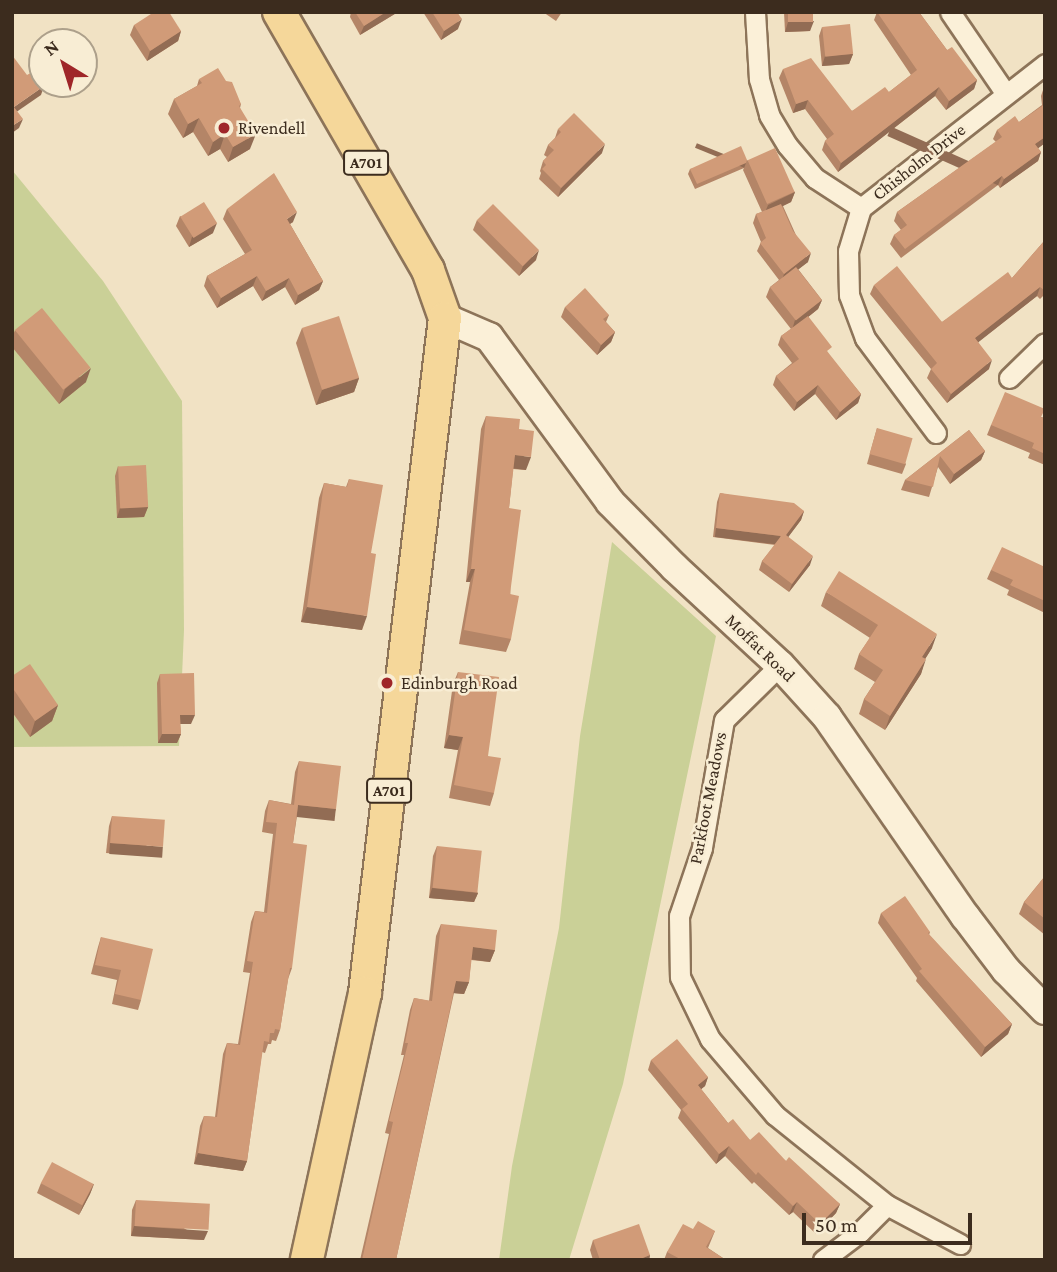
<!DOCTYPE html>
<html>
<head>
<meta charset="utf-8">
<style>
  body { margin:0 }
  #map { position:relative; width:1057px; height:1272px; overflow:hidden; background:#f1e2c4; font-family:"Crimson Pro",serif }
  div>[style] { position:absolute }
  [style*='--x'] { left:calc(var(--x)*1px); top:calc(var(--y)*1px); width:calc(var(--w)*1px); rotate:calc(var(--a)*1deg) }
  .green>* { inset:0; background:#cad097 }
  .roads { filter:drop-shadow(2px 0 #8d7459) drop-shadow(-2px 0 #8d7459) drop-shadow(0 2px #8d7459) drop-shadow(0 -2px #8d7459) }
  .street>* { height:19px; margin:-9.5px; padding:0 9.5px; transform-origin:9.5px; border-radius:9.5px; background:#fbf0d8 }
  .secondary>* { height:28px; margin:-14px; padding:0 14px; transform-origin:14px; border-radius:14px; background:#fbf0d8 }
  .primary>* { height:32px; margin:-16px; padding:0 16px; transform-origin:16px; border-radius:16px; background:#f5d79a }
  .wall>* { inset:0; background:#b48567 }
  .shaded-wall>* { inset:0; background:#926c54; transform-origin:0 0 }
  .building>* { inset:0; background:#d19b78; transform-origin:0 0 }
  .dots>* { width:19px; height:19px; translate:-50% -50%; box-sizing:border-box; border:4px solid #f8edd4; border-radius:50% }
  span { translate:-50% -50%; white-space:nowrap; text-align:center; line-height:1.15; -webkit-text-stroke:5px #f8edd4; paint-order:stroke }
  .shield-label span { padding:2px 5px; background:#f8edd4; border:2px solid; border-radius:5px; -webkit-text-stroke-width:0 }
  .shield-label { font-size:16px; color:#3c2c1e; font-weight:700 }
  .poi-label { font-size:18px; color:#3c2c1e }
  .left { translate:0 -50%; text-align:left }
  .street-label { font-size:18px; color:#3c2c1e }
  .frame { position:absolute; inset:0; border:14px solid #3c2c1e; pointer-events:none }
  .north { position:absolute; left:28px; top:28px; width:70px; height:70px; box-sizing:border-box; background:#f8edd4; border:2px solid #ada08b; border-radius:50%; rotate:322deg; font-size:19px; font-weight:700; line-height:28px; text-align:center; color:#3c2c1e }
  .north::after { content:''; display:block; margin:auto; width:24px; height:32px; background:#9f2629; clip-path:polygon(50% 0,100% 100%,50% 72%,0 100%) }
  .scale { position:absolute; left:802px; top:1213px; width:170px; height:32px; box-sizing:border-box; border:4px solid #3c2c1e; border-top:0; padding-left:9px; font-size:21px; line-height:24px; white-space:nowrap; color:#3c2c1e; -webkit-text-stroke:5px #f8edd4; paint-order:stroke }
</style>
</head>
<body>
<div id="map">
  <div class="green">
    <i style="clip-path:polygon(12px 170px,103px 281px,182px 401px,184px 630px,179px 746px,12px 747px)"></i>
    <i style="clip-path:polygon(612px 542px,716px 636px,623px 1084px,569px 1260px,499px 1260px,512px 1166px,559px 928px,580px 736px)"></i>
  </div>
  <div class="roads">
    <div class="street">
      <i style="--x:755;--y:12;--w:67;--a:86.6"></i>
      <i style="--x:759;--y:79;--w:37;--a:74"></i>
      <i style="--x:769;--y:115;--w:35;--a:59"></i>
      <i style="--x:787;--y:145;--w:43;--a:49.7"></i>
      <i style="--x:815;--y:178;--w:55;--a:33.1"></i>
      <i style="--x:950;--y:12;--w:99;--a:55.7"></i>
      <i style="--x:1009;--y:378;--w:50;--a:-44.2"></i>
      <i style="--x:936;--y:433;--w:119;--a:-126.8"></i>
      <i style="--x:865;--y:338;--w:46;--a:-110.4"></i>
      <i style="--x:849;--y:295;--w:44;--a:-91.3"></i>
      <i style="--x:848;--y:251;--w:45;--a:-73.2"></i>
      <i style="--x:861;--y:208;--w:234;--a:-38"></i>
      <i style="--x:780;--y:665;--w:78;--a:135.5"></i>
      <i style="--x:724;--y:720;--w:130;--a:99.8"></i>
      <i style="--x:702;--y:848;--w:72;--a:108.7"></i>
      <i style="--x:679;--y:916;--w:61;--a:89.1"></i>
      <i style="--x:680;--y:977;--w:69;--a:64.2"></i>
      <i style="--x:710;--y:1039;--w:100;--a:49.5"></i>
      <i style="--x:775;--y:1115;--w:144;--a:38.8"></i>
      <i style="--x:887;--y:1205;--w:83;--a:28.1"></i>
      <i style="--x:823;--y:1260;--w:46;--a:-37.1"></i>
      <i style="--x:860;--y:1232;--w:38;--a:-45"></i>
    </div>
    <div class="secondary">
      <i style="--x:445;--y:318;--w:48;--a:23.4"></i>
      <i style="--x:489;--y:337;--w:205;--a:53.7"></i>
      <i style="--x:610;--y:502;--w:91;--a:45.4"></i>
      <i style="--x:674;--y:567;--w:144;--a:42.8"></i>
      <i style="--x:780;--y:665;--w:70;--a:47.9"></i>
      <i style="--x:827;--y:717;--w:242;--a:55.3"></i>
      <i style="--x:965;--y:916;--w:68;--a:52.8"></i>
      <i style="--x:1006;--y:970;--w:56;--a:45.7"></i>
    </div>
    <div class="primary">
      <i style="--x:279;--y:12;--w:298;--a:60"></i>
      <i style="--x:428;--y:270;--w:51;--a:70.5"></i>
      <i style="--x:445;--y:318;--w:680;--a:96.76"></i>
      <i style="--x:365;--y:993;--w:273;--a:102.3"></i>
    </div>
  </div>
  <div class="wall">
    <i style="clip-path:polygon(351px 12px,398px 12px,360px 35px,350px 17px)"></i>
    <i style="clip-path:polygon(423px 12px,457px 12px,458px 29px,441px 40px)"></i>
    <i style="clip-path:polygon(543px 12px,562px 12px,556px 21px)"></i>
    <i style="clip-path:polygon(784px 12px,813px 12px,810px 31px,785px 32px)"></i>
    <i style="clip-path:polygon(877px 12px,919px 12px,947px 50px,977px 80px,974px 89px,946px 110px,935px 96px,838px 172px,822px 150px,825px 141px,827px 139px,805px 109px,793px 113px,779px 78px,783px 69px,852px 111px,889px 92px,911px 75px,874px 20px)"></i>
    <i style="clip-path:polygon(134px 25px,181px 31px,178px 41px,147px 61px,130px 35px)"></i>
    <i style="clip-path:polygon(822px 27px,853px 54px,849px 64px,822px 66px,819px 36px)"></i>
    <i style="clip-path:polygon(199px 79px,241px 104px,240px 108px,250px 149px,228px 162px,220px 149px,208px 156px,193px 132px,183px 138px,168px 114px,174px 99px,197px 86px)"></i>
    <i style="clip-path:polygon(1044px 87px,1045px 143px,1038px 148px,1041px 152px,1038px 161px,1000px 188px,998px 185px,901px 258px,890px 244px,894px 235px,901px 230px,894px 221px,897px 212px,996px 142px,993px 139px,997px 130px,1019px 122px,1042px 105px,1041px 96px)"></i>
    <i style="clip-path:polygon(558px 129px,602px 153px,558px 197px,539px 179px,541px 173px,540px 171px,543px 161px,547px 157px,544px 155px,548px 145px,555px 138px)"></i>
    <i style="clip-path:polygon(747px 160px,795px 192px,791px 202px,783px 206px,808px 262px,798px 269px,822px 300px,818px 309px,808px 317px,829px 355px,861px 394px,858px 403px,836px 420px,815px 394px,794px 411px,773px 385px,776px 376px,792px 363px,778px 345px,781px 336px,791px 329px,766px 297px,770px 287px,779px 280px,757px 251px,761px 242px,753px 223px,756px 214px,762px 212px,743px 170px,744px 168px,695px 189px,688px 174px,690px 169px)"></i>
    <i style="clip-path:polygon(227px 209px,293px 222px,290px 224px,323px 281px,319px 290px,295px 305px,285px 287px,262px 301px,253px 286px,217px 308px,204px 286px,207px 276px,245px 254px,223px 219px)"></i>
    <i style="clip-path:polygon(180px 216px,213px 233px,189px 247px,176px 226px)"></i>
    <i style="clip-path:polygon(477px 220px,536px 260px,519px 276px,473px 230px)"></i>
    <i style="clip-path:polygon(1045px 240px,1045px 294px,1040px 299px,1037px 296px,978px 342px,989px 369px,947px 403px,927px 378px,931px 369px,870px 294px,874px 285px,942px 322px,1012px 278px)"></i>
    <i style="clip-path:polygon(565px 307px,609px 315px,606px 322px,615px 332px,611px 342px,597px 355px,561px 317px)"></i>
    <i style="clip-path:polygon(302px 328px,359px 378px,354px 392px,316px 405px,296px 343px)"></i>
    <i style="clip-path:polygon(15px 330px,86px 382px,59px 404px,12px 347px,12px 338px)"></i>
    <i style="clip-path:polygon(486px 416px,519px 429px,526px 470px,513px 469px,509px 508px,511px 639px,506px 652px,459px 644px,470px 582px,466px 582px,481px 429px)"></i>
    <i style="clip-path:polygon(1042px 417px,1045px 419px,1045px 465px,1028px 458px,1030px 453px,987px 435px,991px 425px)"></i>
    <i style="clip-path:polygon(877px 428px,906px 464px,902px 474px,867px 464px)"></i>
    <i style="clip-path:polygon(969px 430px,985px 451px,981px 460px,950px 484px,938px 467px,929px 497px,901px 490px,905px 480px)"></i>
    <i style="clip-path:polygon(118px 466px,148px 507px,144px 517px,117px 518px,115px 476px)"></i>
    <i style="clip-path:polygon(349px 479px,371px 553px,362px 630px,301px 622px,319px 498px,324px 483px,346px 487px)"></i>
    <i style="clip-path:polygon(720px 493px,804px 511px,801px 520px,788px 537px,810px 565px,789px 592px,759px 570px,762px 561px,775px 545px,713px 537px,717px 502px)"></i>
    <i style="clip-path:polygon(1045px 567px,1045px 613px,1007px 595px,1009px 590px,987px 579px,991px 570px)"></i>
    <i style="clip-path:polygon(826px 592px,932px 648px,925px 659px,921px 674px,885px 730px,859px 714px,864px 699px,875px 682px,854px 669px,859px 654px,870px 638px,821px 606px)"></i>
    <i style="clip-path:polygon(458px 672px,494px 793px,490px 806px,449px 798px,458px 750px,444px 748px,453px 684px)"></i>
    <i style="clip-path:polygon(160px 674px,191px 724px,180px 724px,181px 734px,177px 743px,158px 743px,157px 683px)"></i>
    <i style="clip-path:polygon(12px 676px,58px 705px,52px 721px,30px 737px,12px 712px)"></i>
    <i style="clip-path:polygon(299px 761px,336px 809px,332px 820px,297px 816px,293px 843px,292px 968px,288px 979px,280px 1030px,276px 1041px,272px 1040px,271px 1044px,268px 1044px,265px 1053px,262px 1052px,247px 1161px,243px 1171px,194px 1164px,200px 1126px,204px 1116px,215px 1117px,223px 1054px,227px 1043px,238px 1044px,250px 973px,243px 972px,251px 922px,255px 911px,264px 912px,273px 834px,262px 832px,265px 811px,269px 800px,291px 804px,295px 772px)"></i>
    <i style="clip-path:polygon(112px 816px,160px 857px,106px 853px,109px 826px)"></i>
    <i style="clip-path:polygon(437px 846px,478px 893px,474px 902px,429px 898px,433px 856px)"></i>
    <i style="clip-path:polygon(1045px 876px,1045px 935px,1019px 914px,1024px 902px)"></i>
    <i style="clip-path:polygon(881px 913px,930px 932px,929px 935px,1012px 1024px,1008px 1034px,981px 1057px,916px 981px,917px 978px,878px 923px)"></i>
    <i style="clip-path:polygon(441px 924px,495px 950px,490px 962px,471px 960px,469px 982px,464px 994px,454px 993px,396px 1260px,360px 1260px,389px 1134px,385px 1133px,404px 1055px,401px 1055px,410px 1010px,414px 998px,429px 1001px,436px 936px)"></i>
    <i style="clip-path:polygon(101px 937px,141px 1000px,138px 1010px,112px 1004px,117px 980px,91px 974px,98px 947px)"></i>
    <i style="clip-path:polygon(651px 1060px,708px 1077px,705px 1086px,701px 1089px,728px 1123px,750px 1140px,786px 1161px,840px 1204px,836px 1213px,816px 1234px,793px 1212px,789px 1215px,754px 1182px,752px 1184px,725px 1156px,716px 1164px,678px 1118px,681px 1110px,648px 1070px)"></i>
    <i style="clip-path:polygon(41px 1183px,94px 1184px,90px 1194px,79px 1215px,37px 1193px)"></i>
    <i style="clip-path:polygon(136px 1200px,204px 1240px,131px 1236px,132px 1210px)"></i>
    <i style="clip-path:polygon(693px 1229px,715px 1231px,708px 1248px,726px 1260px,664px 1260px,667px 1252px)"></i>
    <i style="clip-path:polygon(593px 1240px,650px 1255px,649px 1260px,593px 1260px,590px 1250px)"></i>
  </div>
  <div class="shaded-wall">
    <i style="clip-path:polygon(386px 12px,398px 12px,360px 35px,364px 26px)"></i>
    <i style="clip-path:polygon(462px 19px,458px 29px,441px 40px,444px 31px)"></i>
    <i style="clip-path:polygon(814px 21px,810px 31px,785px 32px,788px 22px)"></i>
    <i style="clip-path:polygon(181px 31px,178px 41px,147px 61px,150px 51px)"></i>
    <i style="clip-path:polygon(853px 54px,849px 64px,822px 66px,825px 56px)"></i>
    <i style="clip-path:polygon(977px 80px,974px 89px,946px 110px,949px 101px)"></i>
    <i style="clip-path:polygon(44px 86px,41px 95px,12px 115px,14px 107px)"></i>
    <i style="clip-path:polygon(939px 87px,935px 96px,838px 172px,841px 163px)"></i>
    <i style="clip-path:polygon(808px 100px,805px 109px,793px 113px,796px 104px)"></i>
    <i style="clip-path:polygon(199px 118px,193px 132px,183px 138px,188px 124px)"></i>
    <i style="clip-path:polygon(23px 119px,19px 128px,12px 133px,12px 126px)"></i>
    <i style="clip-path:polygon(225px 134px,220px 149px,208px 156px,213px 142px)"></i>
    <i style="clip-path:polygon(256px 134px,250px 149px,228px 162px,233px 147px)"></i>
    <i style="clip-path:polygon(1045px 137px,1045px 143px,1032px 153px,1035px 144px)"></i>
    <i style="clip-path:polygon(605px 144px,602px 153px,558px 197px,561px 188px)"></i>
    <i style="clip-path:polygon(1041px 152px,1038px 161px,1000px 188px,1004px 179px)"></i>
    <i style="left:746px;top:163px;width:5px;height:53px;rotate:112deg"></i>
    <i style="left:1002px;top:176px;width:10px;height:121px;rotate:114deg"></i>
    <i style="clip-path:polygon(795px 192px,791px 202px,764px 215px,768px 205px)"></i>
    <i style="clip-path:polygon(297px 212px,293px 222px,283px 228px,287px 219px)"></i>
    <i style="clip-path:polygon(217px 223px,213px 233px,189px 247px,192px 237px)"></i>
    <i style="clip-path:polygon(539px 250px,536px 260px,519px 276px,523px 266px)"></i>
    <i style="clip-path:polygon(811px 253px,808px 262px,781px 283px,784px 274px)"></i>
    <i style="clip-path:polygon(257px 276px,253px 286px,217px 308px,221px 298px)"></i>
    <i style="clip-path:polygon(289px 278px,285px 287px,262px 301px,266px 291px)"></i>
    <i style="clip-path:polygon(323px 281px,319px 290px,295px 305px,298px 295px)"></i>
    <i style="clip-path:polygon(1040px 287px,1037px 296px,971px 348px,975px 338px)"></i>
    <i style="clip-path:polygon(822px 300px,818px 309px,792px 330px,795px 320px)"></i>
    <i style="clip-path:polygon(615px 332px,611px 342px,597px 355px,601px 345px)"></i>
    <i style="clip-path:polygon(992px 360px,989px 369px,947px 403px,951px 394px)"></i>
    <i style="clip-path:polygon(91px 368px,86px 382px,59px 404px,65px 389px)"></i>
    <i style="clip-path:polygon(359px 378px,354px 392px,316px 405px,322px 390px)"></i>
    <i style="clip-path:polygon(818px 385px,815px 394px,794px 411px,797px 402px)"></i>
    <i style="clip-path:polygon(861px 394px,858px 403px,836px 420px,840px 412px)"></i>
    <i style="clip-path:polygon(985px 451px,981px 460px,950px 484px,954px 474px)"></i>
    <i style="clip-path:polygon(515px 455px,531px 457px,526px 470px,510px 468px)"></i>
    <i style="clip-path:polygon(148px 507px,144px 517px,117px 518px,120px 508px)"></i>
    <i style="clip-path:polygon(804px 511px,801px 520px,783px 544px,786px 535px)"></i>
    <i style="left:716px;top:528px;width:65px;height:9px;rotate:7deg"></i>
    <i style="clip-path:polygon(813px 556px,810px 565px,789px 592px,792px 584px)"></i>
    <i style="clip-path:polygon(471px 569px,475px 569px,470px 582px,466px 582px)"></i>
    <i style="clip-path:polygon(307px 607px,367px 616px,362px 630px,301px 622px)"></i>
    <i style="clip-path:polygon(937px 634px,932px 648px,917px 672px,922px 657px)"></i>
    <i style="clip-path:polygon(926px 659px,921px 674px,885px 730px,890px 716px)"></i>
    <i style="clip-path:polygon(58px 705px,52px 721px,30px 737px,35px 721px)"></i>
    <i style="clip-path:polygon(180px 715px,195px 715px,191px 724px,177px 724px)"></i>
    <i style="clip-path:polygon(162px 734px,181px 734px,177px 743px,158px 743px)"></i>
    <i style="clip-path:polygon(449px 735px,463px 737px,458px 750px,444px 748px)"></i>
    <i style="left:298px;top:805px;width:38px;height:12px;rotate:6deg"></i>
    <i style="left:110px;top:843px;width:53px;height:11px;rotate:4deg"></i>
    <i style="clip-path:polygon(432px 888px,478px 893px,474px 902px,429px 898px)"></i>
    <i style="clip-path:polygon(473px 947px,495px 950px,490px 962px,468px 959px)"></i>
    <i style="clip-path:polygon(456px 981px,469px 982px,464px 994px,452px 993px)"></i>
    <i style="clip-path:polygon(1012px 1024px,1008px 1034px,981px 1057px,985px 1047px)"></i>
    <i style="clip-path:polygon(708px 1077px,705px 1086px,694px 1095px,698px 1085px)"></i>
    <i style="clip-path:polygon(729px 1146px,725px 1156px,716px 1164px,719px 1154px)"></i>
    <i style="clip-path:polygon(198px 1153px,247px 1161px,243px 1171px,194px 1164px)"></i>
    <i style="clip-path:polygon(94px 1184px,90px 1194px,79px 1215px,83px 1205px)"></i>
    <i style="clip-path:polygon(797px 1202px,793px 1212px,789px 1215px,793px 1206px)"></i>
    <i style="clip-path:polygon(840px 1204px,836px 1213px,816px 1234px,820px 1224px)"></i>
    <i style="clip-path:polygon(134px 1226px,208px 1231px,204px 1240px,131px 1236px)"></i>
    <i style="clip-path:polygon(650px 1255px,649px 1260px,638px 1260px)"></i>
  </div>
  <div class="building">
    <i style="clip-path:polygon(154px 12px,169px 12px,181px 31px,150px 51px,134px 25px)"></i>
    <i style="clip-path:polygon(355px 12px,386px 12px,364px 26px)"></i>
    <i style="clip-path:polygon(432px 12px,457px 12px,462px 19px,444px 31px)"></i>
    <i style="left:788px;top:12px;width:25px;height:10px"></i>
    <i style="clip-path:polygon(877px 12px,919px 12px,947px 50px,952px 47px,977px 80px,949px 101px,939px 87px,841px 163px,825px 141px,834px 134px,808px 100px,796px 104px,783px 69px,811px 58px,852px 111px,885px 87px,889px 92px,917px 70px)"></i>
    <i style="left:850px;top:24px;width:30px;height:28px;rotate:84deg"></i>
    <i style="clip-path:polygon(12px 55px,27px 75px,34px 71px,44px 86px,14px 107px,23px 119px,12px 126px)"></i>
    <i style="clip-path:polygon(218px 68px,226px 81px,232px 82px,241px 104px,239px 106px,256px 134px,233px 147px,225px 134px,213px 142px,199px 118px,188px 124px,174px 99px,202px 83px,199px 79px)"></i>
    <i style="clip-path:polygon(1045px 104px,1045px 137px,1035px 144px,1041px 152px,1004px 179px,1002px 176px,905px 249px,894px 235px,907px 225px,897px 212px,1002px 137px,997px 130px,1015px 116px,1019px 122px)"></i>
    <i style="clip-path:polygon(574px 113px,605px 144px,561px 188px,542px 169px,546px 165px,543px 161px,554px 150px,548px 145px,561px 132px,558px 129px)"></i>
    <i style="clip-path:polygon(741px 146px,747px 160px,746px 163px,697px 184px,690px 169px)"></i>
    <i style="left:775px;top:148px;width:48px;height:30px;rotate:66deg"></i>
    <i style="clip-path:polygon(274px 173px,297px 212px,287px 219px,323px 281px,298px 295px,289px 278px,266px 291px,257px 276px,221px 298px,207px 276px,252px 250px,227px 209px)"></i>
    <i style="left:204px;top:202px;width:25px;height:28px;rotate:58deg"></i>
    <i style="left:493px;top:204px;width:65px;height:23px;rotate:45deg"></i>
    <i style="clip-path:polygon(781px 204px,793px 231px,811px 253px,784px 274px,760px 243px,766px 238px,756px 214px)"></i>
    <i style="clip-path:polygon(1045px 240px,1045px 289px,1044px 290px,1040px 287px,975px 338px,992px 360px,951px 394px,931px 369px,937px 363px,874px 285px,897px 266px,942px 322px,1008px 272px,1012px 278px)"></i>
    <i style="left:796px;top:267px;width:42px;height:33px;rotate:52deg"></i>
    <i style="clip-path:polygon(585px 288px,609px 315px,603px 319px,615px 332px,601px 345px,565px 307px)"></i>
    <i style="left:42px;top:308px;width:77px;height:35px;rotate:51deg"></i>
    <i style="left:339px;top:316px;width:65px;height:39px;rotate:72deg"></i>
    <i style="clip-path:polygon(808px 316px,832px 347px,827px 351px,861px 394px,840px 412px,818px 385px,797px 402px,776px 376px,799px 359px,781px 336px)"></i>
    <i style="clip-path:polygon(1005px 392px,1045px 409px,1041px 417px,1045px 419px,1045px 454px,1032px 448px,1034px 443px,991px 425px)"></i>
    <i style="clip-path:polygon(486px 416px,520px 419px,519px 429px,534px 431px,531px 457px,515px 455px,509px 508px,521px 510px,510px 594px,519px 596px,511px 639px,464px 630px,475px 569px,471px 569px)"></i>
    <i style="left:877px;top:428px;width:37px;height:27px;rotate:16deg"></i>
    <i style="clip-path:polygon(969px 430px,985px 451px,954px 474px,940px 456px,933px 487px,905px 480px)"></i>
    <i style="left:146px;top:465px;width:42px;height:28px;rotate:87deg"></i>
    <i style="clip-path:polygon(349px 479px,383px 485px,371px 553px,376px 554px,367px 616px,307px 607px,324px 483px,347px 487px)"></i>
    <i style="clip-path:polygon(720px 493px,794px 503px,804px 511px,786px 535px,813px 556px,792px 584px,762px 561px,781px 536px,716px 528px)"></i>
    <i style="clip-path:polygon(1002px 547px,1045px 567px,1045px 601px,1010px 585px,1013px 580px,991px 570px)"></i>
    <i style="clip-path:polygon(839px 571px,937px 634px,922px 657px,926px 659px,890px 716px,864px 699px,883px 670px,859px 654px,878px 625px,826px 592px)"></i>
    <i style="clip-path:polygon(30px 664px,58px 705px,35px 721px,12px 687px,12px 676px)"></i>
    <i style="clip-path:polygon(458px 672px,499px 677px,488px 756px,501px 758px,494px 793px,454px 785px,463px 737px,449px 735px)"></i>
    <i style="clip-path:polygon(194px 673px,195px 715px,180px 715px,181px 734px,162px 734px,160px 674px)"></i>
    <i style="clip-path:polygon(299px 761px,341px 766px,336px 809px,298px 805px,293px 843px,307px 845px,292px 968px,290px 968px,280px 1030px,275px 1029px,274px 1033px,270px 1033px,269px 1042px,264px 1041px,247px 1161px,198px 1153px,204px 1116px,217px 1117px,227px 1043px,240px 1045px,253px 962px,247px 961px,255px 911px,267px 913px,277px 823px,266px 822px,269px 800px,294px 805px)"></i>
    <i style="left:112px;top:816px;width:53px;height:27px;rotate:4deg"></i>
    <i style="left:437px;top:846px;width:45px;height:42px;rotate:6deg"></i>
    <i style="clip-path:polygon(1045px 876px,1045px 919px,1024px 902px)"></i>
    <i style="clip-path:polygon(905px 896px,930px 932px,928px 933px,1012px 1024px,985px 1047px,919px 971px,922px 969px,881px 913px)"></i>
    <i style="clip-path:polygon(441px 924px,497px 930px,495px 950px,473px 947px,469px 982px,456px 981px,396px 1260px,362px 1260px,393px 1122px,389px 1121px,408px 1043px,405px 1043px,414px 998px,432px 1001px)"></i>
    <i style="clip-path:polygon(101px 937px,153px 949px,141px 1000px,115px 994px,121px 970px,95px 965px)"></i>
    <i style="clip-path:polygon(677px 1039px,708px 1077px,698px 1085px,728px 1123px,733px 1119px,750px 1140px,759px 1132px,786px 1161px,789px 1157px,840px 1204px,820px 1224px,797px 1202px,793px 1206px,758px 1172px,756px 1175px,729px 1146px,719px 1154px,682px 1109px,688px 1104px,651px 1060px)"></i>
    <i style="left:52px;top:1162px;width:47px;height:24px;rotate:28deg"></i>
    <i style="left:136px;top:1200px;width:74px;height:26px;rotate:3deg"></i>
    <i style="clip-path:polygon(698px 1221px,715px 1231px,706px 1247px,726px 1260px,682px 1260px,667px 1252px,683px 1224px,693px 1229px)"></i>
    <i style="clip-path:polygon(639px 1224px,650px 1255px,638px 1260px,600px 1260px,593px 1240px)"></i>
  </div>
  <div class="dots">
    <i style="left:224px;top:128px;background:#9f2629"></i>
    <i style="left:387px;top:683px;background:#9f2629"></i>
  </div>
  <div class="shield-label">
    <span style="left:366px;top:163px">A701</span>
    <span style="left:389px;top:791px">A701</span>
  </div>
  <div class="poi-label">
    <span class="left" style="left:238px;top:128px">Rivendell</span>
    <span class="left" style="left:401px;top:683px">Edinburgh Road</span>
  </div>
  <div class="street-label">
    <span style="left:919px;top:162px;rotate:-38deg">Chisholm Drive</span>
    <span style="left:760px;top:648px;rotate:44deg">Moffat Road</span>
    <span style="left:708px;top:798px;rotate:-79deg">Parkfoot Meadows</span>
  </div>
  <div class="frame"></div>
  <div class="north">N</div>
  <div class="scale">50 m</div>
</div>
</body>
</html>
